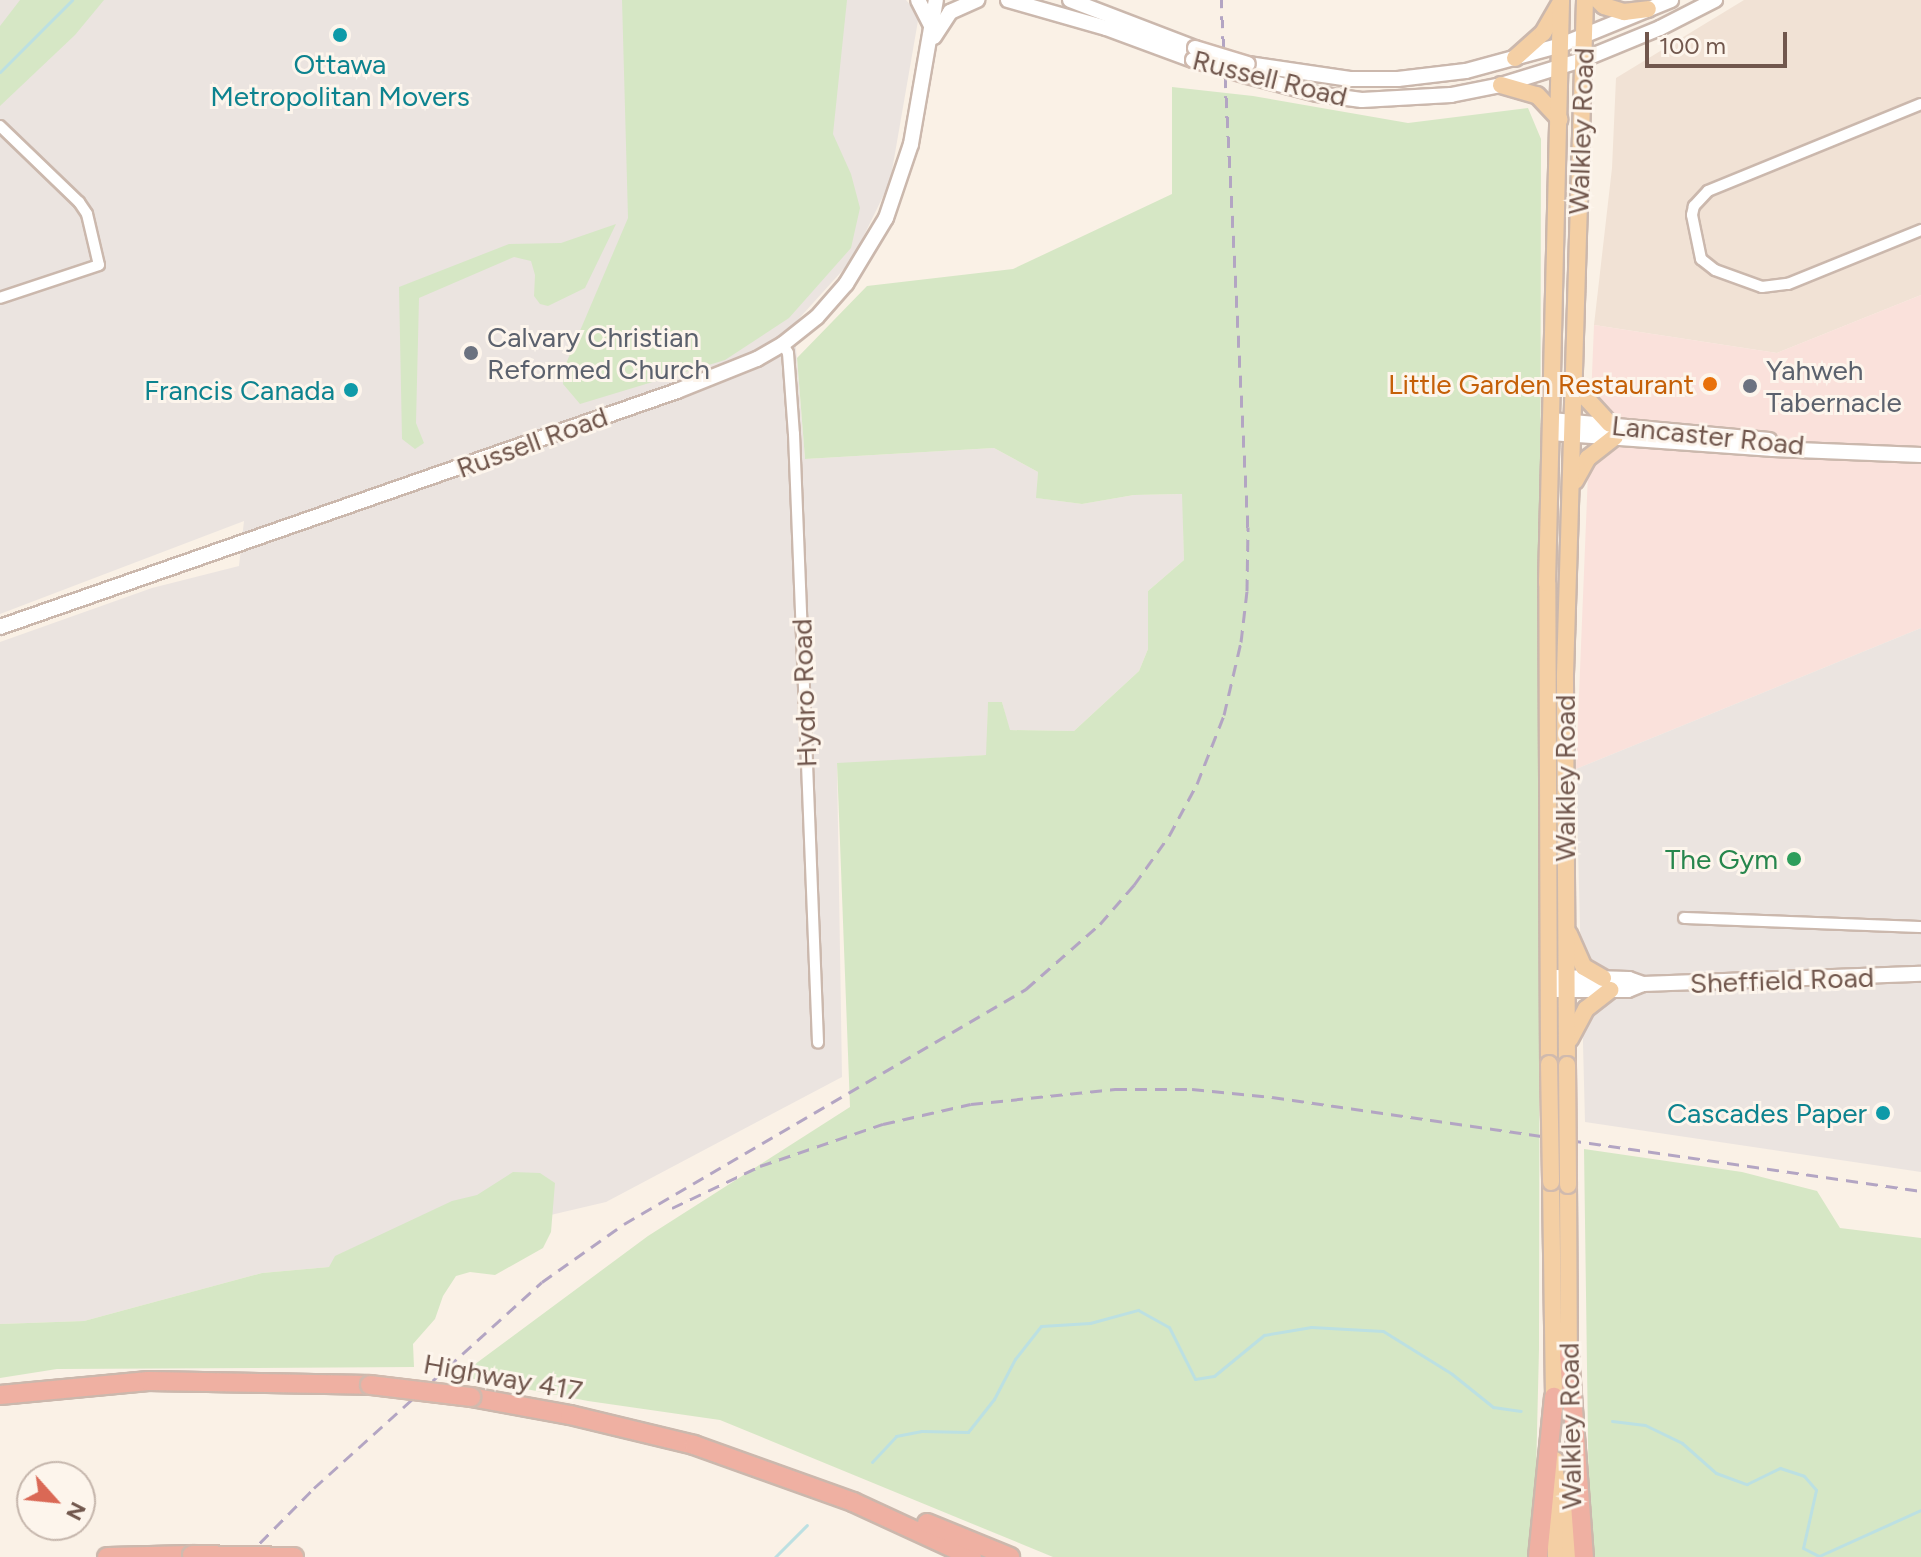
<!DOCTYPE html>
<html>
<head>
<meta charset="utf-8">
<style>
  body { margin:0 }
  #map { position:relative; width:1921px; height:1557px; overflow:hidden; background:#faf1e6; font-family:Figtree,sans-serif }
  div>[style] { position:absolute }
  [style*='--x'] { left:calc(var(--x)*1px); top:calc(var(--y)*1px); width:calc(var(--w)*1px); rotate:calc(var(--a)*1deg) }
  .residential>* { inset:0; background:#f1e2d5 }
  .commercial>* { inset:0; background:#fae1db }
  .industrial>* { inset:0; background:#ebe4e0 }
  .green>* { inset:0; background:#d6e7c5 }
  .stream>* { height:3px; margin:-1.5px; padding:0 1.5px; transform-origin:1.5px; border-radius:1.5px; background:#bce0e2 }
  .roads { filter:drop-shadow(2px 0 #cbb8ad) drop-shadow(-2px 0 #cbb8ad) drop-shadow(0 2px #cbb8ad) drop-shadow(0 -2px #cbb8ad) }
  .street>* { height:10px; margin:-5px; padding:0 5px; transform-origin:5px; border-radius:5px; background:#fff }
  .secondary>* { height:14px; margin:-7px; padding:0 7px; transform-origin:7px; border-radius:7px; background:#fff }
  .primary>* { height:16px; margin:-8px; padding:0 8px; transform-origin:8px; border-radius:8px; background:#f4cfa4 }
  .highway>* { height:18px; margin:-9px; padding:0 9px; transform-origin:9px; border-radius:9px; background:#efb0a2 }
  .rail>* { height:3px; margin-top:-1.5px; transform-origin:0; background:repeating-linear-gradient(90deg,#b3a5c3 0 12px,transparent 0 20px) }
  .bridges { filter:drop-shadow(2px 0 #d0baae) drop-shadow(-2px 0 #d0baae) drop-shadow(0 2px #d0baae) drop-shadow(0 -2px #d0baae) }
  .secondary-bridge>* { height:14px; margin:-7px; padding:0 7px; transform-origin:7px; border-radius:7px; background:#fff }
  .primary-bridge>* { height:16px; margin:-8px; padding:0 8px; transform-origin:8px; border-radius:8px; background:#f4cfa4 }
  .highway-bridge>* { height:18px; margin:-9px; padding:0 9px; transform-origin:9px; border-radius:9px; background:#efb0a2 }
  .dots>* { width:22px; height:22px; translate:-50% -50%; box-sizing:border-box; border:4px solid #fdf5ec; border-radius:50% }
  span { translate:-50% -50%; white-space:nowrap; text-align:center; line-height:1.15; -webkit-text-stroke:6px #fdf5ec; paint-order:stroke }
  .culture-label { font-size:28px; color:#0d838f }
  .right { translate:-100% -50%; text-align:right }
  .street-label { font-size:28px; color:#71574d }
  .worship-label { font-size:28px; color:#5b616d }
  .left { translate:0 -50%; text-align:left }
  .food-label { font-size:28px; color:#c56008 }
  .leisure-label { font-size:28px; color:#27864d }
  .north { position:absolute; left:16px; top:1461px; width:80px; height:80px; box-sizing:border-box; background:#fdf5ec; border:2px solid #c5b6ac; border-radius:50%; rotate:117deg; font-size:22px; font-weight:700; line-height:32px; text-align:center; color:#71574d }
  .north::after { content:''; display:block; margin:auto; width:28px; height:36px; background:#da6855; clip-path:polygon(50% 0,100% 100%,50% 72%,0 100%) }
  .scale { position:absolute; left:1645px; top:32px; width:142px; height:36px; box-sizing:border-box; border:4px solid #71574d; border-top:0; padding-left:10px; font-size:24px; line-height:28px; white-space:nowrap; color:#71574d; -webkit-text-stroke:6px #fdf5ec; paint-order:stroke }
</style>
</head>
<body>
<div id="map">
  <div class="residential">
    <i style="clip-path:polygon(1744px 0,1921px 0,1921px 295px,1777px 353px,1594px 325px,1612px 168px,1616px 78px)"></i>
  </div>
  <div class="commercial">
    <i style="clip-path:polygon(1921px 295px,1921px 628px,1576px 769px,1594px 325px,1777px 353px)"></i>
  </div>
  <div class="industrial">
    <i style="clip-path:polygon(0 0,906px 0,919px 15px,890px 182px,852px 260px,794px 324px,805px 459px,994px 448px,1038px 472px,1037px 498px,1082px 504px,1134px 495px,1183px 494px,1184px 560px,1148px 591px,1148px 649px,1139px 671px,1074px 731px,1009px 730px,1002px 702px,988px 702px,987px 755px,837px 764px,842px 1077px,606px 1202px,329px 1267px,262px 1273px,84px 1321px,0 1324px,0 642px,152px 588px,239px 566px,244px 521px,0 614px)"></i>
    <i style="clip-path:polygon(1921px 628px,1921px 1172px,1585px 1122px,1576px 769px)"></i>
  </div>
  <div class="green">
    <i style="clip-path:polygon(20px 0,104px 0,75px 35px,0 106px,0 26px)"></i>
    <i style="clip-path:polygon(622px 0,847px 0,833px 134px,851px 174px,860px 208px,851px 248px,789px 318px,725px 360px,580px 404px,563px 384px,565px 366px,628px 218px)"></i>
    <i style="clip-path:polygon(1172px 87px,1253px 96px,1408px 123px,1528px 108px,1541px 139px,1539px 1349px,1536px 1473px,1528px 1557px,1053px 1557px,720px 1420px,588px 1401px,459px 1376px,648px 1236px,850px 1107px,837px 763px,986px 755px,988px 702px,1002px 702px,1010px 730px,1074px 731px,1139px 671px,1148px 649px,1148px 591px,1184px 560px,1182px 494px,1134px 495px,1082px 504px,1036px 498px,1038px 472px,994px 448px,805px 459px,797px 358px,867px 286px,1013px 269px,1172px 194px)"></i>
    <i style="clip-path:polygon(616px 224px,585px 288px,548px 306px,540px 304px,534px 296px,535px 275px,531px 261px,514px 257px,419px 298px,416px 423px,424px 443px,415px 449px,402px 439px,399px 287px,509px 244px,561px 243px)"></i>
    <i style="clip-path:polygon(1584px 1149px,1742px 1172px,1817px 1191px,1840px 1228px,1921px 1238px,1921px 1557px,1593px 1557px,1589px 1512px)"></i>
    <i style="clip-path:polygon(513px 1172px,540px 1173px,555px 1183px,551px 1232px,543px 1248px,495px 1275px,470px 1272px,456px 1276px,443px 1296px,435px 1319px,413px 1344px,414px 1367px,57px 1369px,0 1378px,0 1324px,84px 1321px,262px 1273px,329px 1267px,335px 1256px,452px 1201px,477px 1195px)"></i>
  </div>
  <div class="stream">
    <i style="--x:0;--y:72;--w:102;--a:-45"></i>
    <i style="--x:1612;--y:1421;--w:33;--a:7"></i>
    <i style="--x:1645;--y:1425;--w:41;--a:25.9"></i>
    <i style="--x:1682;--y:1443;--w:45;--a:41.4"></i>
    <i style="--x:1716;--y:1473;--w:33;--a:20"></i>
    <i style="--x:1747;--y:1484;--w:37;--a:-26"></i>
    <i style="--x:1780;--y:1468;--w:25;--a:18"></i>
    <i style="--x:1804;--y:1476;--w:18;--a:49"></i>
    <i style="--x:1816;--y:1490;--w:59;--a:102.6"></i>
    <i style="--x:1803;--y:1548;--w:18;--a:27"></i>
    <i style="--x:1819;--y:1556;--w:112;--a:-24.3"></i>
    <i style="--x:872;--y:1462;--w:35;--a:-47"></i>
    <i style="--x:896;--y:1436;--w:26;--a:-11"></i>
    <i style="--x:922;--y:1431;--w:46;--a:1.2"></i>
    <i style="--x:968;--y:1432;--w:42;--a:-51.8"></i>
    <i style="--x:994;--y:1399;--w:45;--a:-62.3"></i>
    <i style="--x:1015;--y:1359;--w:42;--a:-51.8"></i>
    <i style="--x:1041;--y:1326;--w:49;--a:-3.5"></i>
    <i style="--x:1090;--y:1323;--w:50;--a:-15.2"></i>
    <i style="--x:1138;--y:1310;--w:35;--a:29"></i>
    <i style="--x:1169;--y:1327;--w:58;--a:63.4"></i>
    <i style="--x:1195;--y:1379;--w:19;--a:-9"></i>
    <i style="--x:1214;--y:1376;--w:65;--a:-39.4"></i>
    <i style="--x:1264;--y:1335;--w:48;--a:-9.7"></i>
    <i style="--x:1311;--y:1327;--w:72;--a:3.2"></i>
    <i style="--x:1383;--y:1331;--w:81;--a:31.9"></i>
    <i style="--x:1452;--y:1374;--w:53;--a:38.8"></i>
    <i style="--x:1493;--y:1407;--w:28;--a:8"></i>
    <i style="--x:775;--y:1557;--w:45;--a:-45"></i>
  </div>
  <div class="roads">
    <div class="street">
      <i style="--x:1921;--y:104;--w:230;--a:157.8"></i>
      <i style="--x:1708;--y:191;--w:21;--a:133"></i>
      <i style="--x:1694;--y:206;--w:9;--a:103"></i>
      <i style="--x:1692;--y:215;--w:45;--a:78.4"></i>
      <i style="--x:1701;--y:259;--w:18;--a:38"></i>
      <i style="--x:1715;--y:270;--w:50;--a:19.9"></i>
      <i style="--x:1762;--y:287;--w:26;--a:-7"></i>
      <i style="--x:1788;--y:284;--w:144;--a:-22.1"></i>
      <i style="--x:0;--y:126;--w:110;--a:43.9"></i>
      <i style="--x:79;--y:202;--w:14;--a:56"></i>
      <i style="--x:87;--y:214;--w:52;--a:76.8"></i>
      <i style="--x:99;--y:265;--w:104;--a:161.6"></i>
      <i style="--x:783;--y:344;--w:10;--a:61"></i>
      <i style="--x:788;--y:353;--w:81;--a:85.8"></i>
      <i style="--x:794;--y:434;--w:609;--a:87.74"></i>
      <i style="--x:1684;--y:918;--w:237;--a:2.2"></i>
    </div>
    <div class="secondary">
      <i style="--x:918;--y:0;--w:31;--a:63"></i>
      <i style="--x:1008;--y:0;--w:102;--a:15.9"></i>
      <i style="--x:1106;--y:28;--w:93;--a:20.2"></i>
      <i style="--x:1070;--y:0;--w:134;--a:21"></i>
      <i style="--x:934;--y:37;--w:30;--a:-57"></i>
      <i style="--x:950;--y:12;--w:30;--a:-24"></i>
      <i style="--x:1248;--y:64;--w:103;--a:8.4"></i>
      <i style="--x:1350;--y:79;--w:48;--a:0"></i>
      <i style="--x:1398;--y:79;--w:68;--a:-6.7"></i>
      <i style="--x:1466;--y:71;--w:98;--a:-15.3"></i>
      <i style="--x:1561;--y:45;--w:119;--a:-22.2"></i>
      <i style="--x:1247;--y:76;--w:72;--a:14.4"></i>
      <i style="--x:1317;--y:94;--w:45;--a:7.6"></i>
      <i style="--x:1362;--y:100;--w:89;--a:-3.2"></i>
      <i style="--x:1451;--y:95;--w:51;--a:-11.3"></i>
      <i style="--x:1501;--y:85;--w:85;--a:-17.2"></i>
      <i style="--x:1582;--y:60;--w:84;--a:-22.3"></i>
      <i style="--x:1660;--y:28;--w:62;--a:-27"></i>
      <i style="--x:1551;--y:420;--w:219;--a:5.2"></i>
      <i style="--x:1550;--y:433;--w:224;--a:4.1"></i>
      <i style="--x:1773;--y:449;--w:148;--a:2.3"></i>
      <i style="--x:0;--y:627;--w:717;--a:-19.22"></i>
      <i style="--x:677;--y:391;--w:86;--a:-21.8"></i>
      <i style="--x:757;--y:359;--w:30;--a:-30"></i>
      <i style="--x:783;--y:344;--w:43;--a:-38.5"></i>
      <i style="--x:817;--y:317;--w:44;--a:-48.7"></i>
      <i style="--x:846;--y:284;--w:77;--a:-58.8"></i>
      <i style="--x:886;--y:218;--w:78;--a:-71.3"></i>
      <i style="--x:911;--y:144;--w:146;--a:-80.2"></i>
      <i style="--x:1556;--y:977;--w:73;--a:1.6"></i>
      <i style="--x:1629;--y:979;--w:15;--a:20"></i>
      <i style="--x:1549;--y:990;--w:79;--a:0"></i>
      <i style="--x:1628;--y:990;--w:16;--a:-22"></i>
      <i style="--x:1643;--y:984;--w:278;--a:-2.1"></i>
    </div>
    <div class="primary">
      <i style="--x:1598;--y:0;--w:8;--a:45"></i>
      <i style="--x:1604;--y:6;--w:21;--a:17"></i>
      <i style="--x:1624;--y:12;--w:24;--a:-7"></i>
      <i style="--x:1515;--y:58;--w:38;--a:-42"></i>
      <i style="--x:1543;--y:33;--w:36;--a:-60"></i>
      <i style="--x:1501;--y:85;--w:37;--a:16"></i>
      <i style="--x:1537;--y:95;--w:33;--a:47"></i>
      <i style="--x:1576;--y:387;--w:50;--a:47.4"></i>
      <i style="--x:1575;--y:481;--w:26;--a:-61"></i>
      <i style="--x:1588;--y:458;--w:34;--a:-38"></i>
      <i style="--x:1569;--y:934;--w:36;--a:66"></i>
      <i style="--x:1584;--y:967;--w:22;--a:30"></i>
      <i style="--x:1570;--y:1039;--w:34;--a:-62"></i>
      <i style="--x:1586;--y:1009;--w:31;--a:-38"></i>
      <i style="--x:1549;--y:1064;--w:481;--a:-90.2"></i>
      <i style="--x:1547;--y:583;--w:583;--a:-88.62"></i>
      <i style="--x:1567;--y:1065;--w:391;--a:-90.3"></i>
      <i style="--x:1565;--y:674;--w:674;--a:-88.3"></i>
      <i style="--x:1551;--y:1182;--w:227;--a:89.2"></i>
      <i style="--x:1568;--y:1185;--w:182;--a:89.7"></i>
      <i style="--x:1555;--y:1460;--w:97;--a:89.4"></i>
      <i style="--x:1570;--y:1479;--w:78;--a:89.3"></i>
    </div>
    <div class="highway">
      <i style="--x:1569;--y:1354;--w:204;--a:85.8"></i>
      <i style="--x:0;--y:1395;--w:149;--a:-5.4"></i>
      <i style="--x:148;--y:1381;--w:222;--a:1"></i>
      <i style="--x:471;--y:1397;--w:101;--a:10.3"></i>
      <i style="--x:570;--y:1415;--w:128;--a:13.6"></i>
      <i style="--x:694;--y:1445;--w:169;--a:19.7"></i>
      <i style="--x:853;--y:1502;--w:131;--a:24.8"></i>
      <i style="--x:927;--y:1523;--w:90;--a:22.3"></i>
      <i style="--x:107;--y:1557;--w:85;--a:-1.3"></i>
      <i style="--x:1538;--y:1557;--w:161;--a:-84.3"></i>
    </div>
  </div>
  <div class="rail">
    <i style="--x:672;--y:1208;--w:98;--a:-25.5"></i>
    <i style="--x:760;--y:1166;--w:130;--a:-18.9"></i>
    <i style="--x:883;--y:1124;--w:90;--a:-12.8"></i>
    <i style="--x:971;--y:1104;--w:145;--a:-5.9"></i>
    <i style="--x:1115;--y:1089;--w:77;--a:0"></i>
    <i style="--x:1192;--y:1089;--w:80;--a:5.7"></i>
    <i style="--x:1272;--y:1097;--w:656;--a:8.24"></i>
    <i style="--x:246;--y:1557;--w:97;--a:-45.4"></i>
    <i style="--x:314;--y:1488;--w:307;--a:-42.1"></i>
    <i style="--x:542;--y:1282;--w:100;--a:-35.3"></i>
    <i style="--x:624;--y:1224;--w:466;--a:-30.3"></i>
    <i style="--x:1026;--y:989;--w:98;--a:-41.3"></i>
    <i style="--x:1100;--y:924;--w:52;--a:-48.9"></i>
    <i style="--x:1134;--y:885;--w:60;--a:-54.5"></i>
    <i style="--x:1169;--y:836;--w:59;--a:-61.7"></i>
    <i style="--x:1197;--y:784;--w:74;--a:-68.6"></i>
    <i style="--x:1224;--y:715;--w:75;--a:-76.9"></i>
    <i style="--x:1241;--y:642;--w:51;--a:-83.3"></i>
    <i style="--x:1247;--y:591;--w:64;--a:-89.1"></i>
    <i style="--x:1248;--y:527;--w:528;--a:-92.93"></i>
  </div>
  <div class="bridges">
    <div class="secondary-bridge">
      <i style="--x:1195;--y:48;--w:55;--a:16.8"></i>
      <i style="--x:1193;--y:60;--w:56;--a:16.5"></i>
    </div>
    <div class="primary-bridge">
      <i style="--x:1549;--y:1064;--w:118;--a:89"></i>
      <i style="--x:1567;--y:1065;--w:120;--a:89.5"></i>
    </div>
    <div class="highway-bridge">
      <i style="--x:370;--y:1385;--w:102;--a:6.8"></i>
      <i style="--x:192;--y:1555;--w:102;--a:1.1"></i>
    </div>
  </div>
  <div class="dots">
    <i style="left:340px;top:35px;background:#0f9aa8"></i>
    <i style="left:471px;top:353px;background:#6b7280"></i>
    <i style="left:1710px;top:384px;background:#e8710a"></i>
    <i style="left:1750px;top:386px;background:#6b7280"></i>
    <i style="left:351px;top:390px;background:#0f9aa8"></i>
    <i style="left:1794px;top:859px;background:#2e9e5b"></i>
    <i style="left:1883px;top:1113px;background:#0f9aa8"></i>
  </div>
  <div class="culture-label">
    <span style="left:340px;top:80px">Ottawa<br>Metropolitan Movers</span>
    <span class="right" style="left:335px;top:390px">Francis Canada</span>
    <span class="right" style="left:1867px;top:1113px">Cascades Paper</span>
  </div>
  <div class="street-label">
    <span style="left:1270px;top:78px;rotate:14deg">Russell Road</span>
    <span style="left:1581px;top:131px;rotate:-88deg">Walkley Road</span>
    <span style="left:1708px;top:435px;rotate:6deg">Lancaster Road</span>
    <span style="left:532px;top:442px;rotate:-20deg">Russell Road</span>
    <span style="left:804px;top:693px;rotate:-92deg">Hydro Road</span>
    <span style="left:1565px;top:778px;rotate:-90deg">Walkley Road</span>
    <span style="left:1782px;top:980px;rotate:-2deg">Sheffield Road</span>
    <span style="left:503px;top:1377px;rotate:10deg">Highway 417</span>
    <span style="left:1570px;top:1426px;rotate:-91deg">Walkley Road</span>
  </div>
  <div class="worship-label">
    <span class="left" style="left:487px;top:353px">Calvary Christian<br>Reformed Church</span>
    <span class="left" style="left:1766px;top:386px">Yahweh<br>Tabernacle</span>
  </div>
  <div class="food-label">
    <span class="right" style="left:1694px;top:384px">Little Garden Restaurant</span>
  </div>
  <div class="leisure-label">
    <span class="right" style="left:1778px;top:859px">The Gym</span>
  </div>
  <div class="north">N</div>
  <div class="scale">100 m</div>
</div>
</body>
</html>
